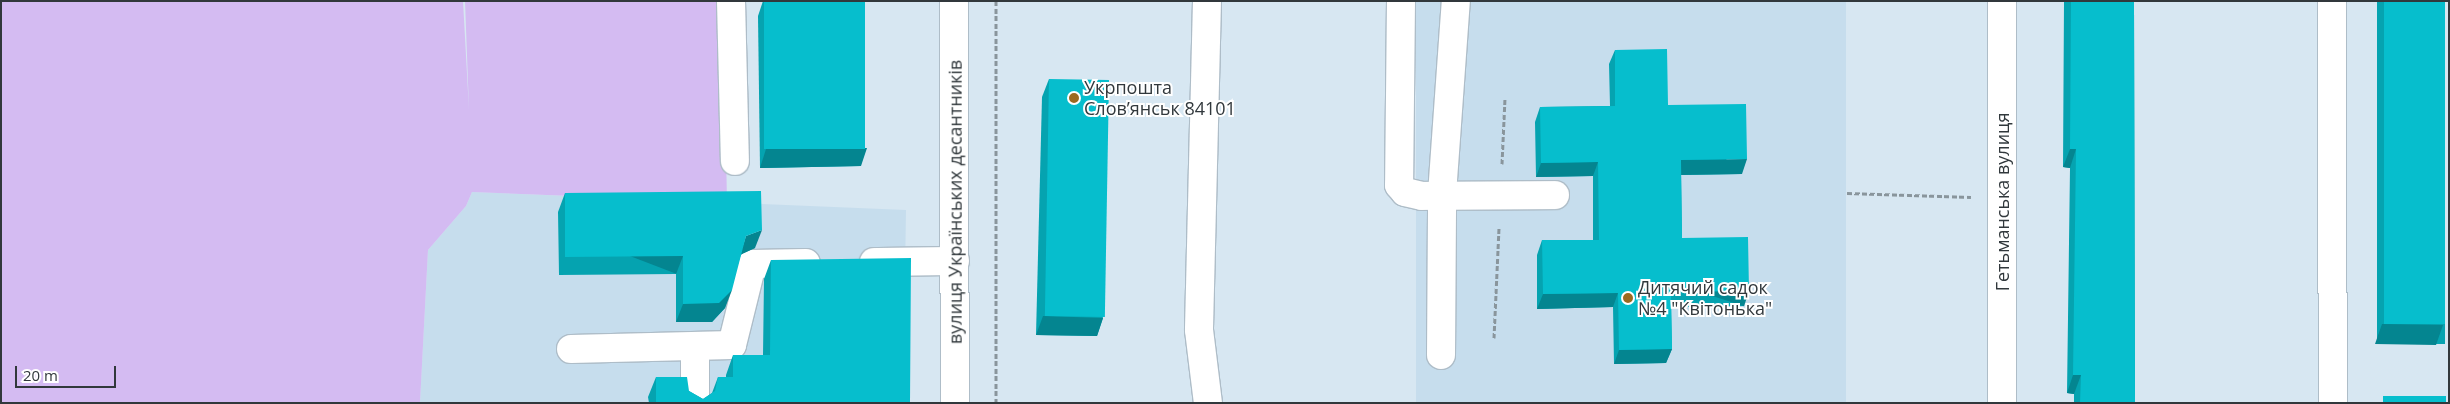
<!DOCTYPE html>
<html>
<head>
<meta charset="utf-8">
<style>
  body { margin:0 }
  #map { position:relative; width:2450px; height:404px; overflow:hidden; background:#d7e7f2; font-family:"Open Sans",sans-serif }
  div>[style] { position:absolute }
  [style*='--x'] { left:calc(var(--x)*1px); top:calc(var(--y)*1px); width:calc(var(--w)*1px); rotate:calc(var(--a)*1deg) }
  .built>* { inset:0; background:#c6dded; transform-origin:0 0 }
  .green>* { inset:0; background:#d4bbf2 }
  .path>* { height:3px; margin-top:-1.5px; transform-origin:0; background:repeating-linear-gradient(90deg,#89959c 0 5px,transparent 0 7.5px) }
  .roads { filter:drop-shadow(1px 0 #aebdc8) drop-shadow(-1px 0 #aebdc8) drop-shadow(0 1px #aebdc8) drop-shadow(0 -1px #aebdc8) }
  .minor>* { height:28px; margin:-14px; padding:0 14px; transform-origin:14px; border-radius:14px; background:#fff }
  .wall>* { inset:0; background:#05a3b0; transform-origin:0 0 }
  .shaded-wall>* { inset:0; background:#048590; transform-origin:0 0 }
  .building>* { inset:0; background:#06becd; transform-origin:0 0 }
  .dots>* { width:14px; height:14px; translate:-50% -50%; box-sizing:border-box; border:2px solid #fff; border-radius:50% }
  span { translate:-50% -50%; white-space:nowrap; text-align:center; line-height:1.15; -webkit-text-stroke:4px #fff; paint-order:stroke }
  .poi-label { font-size:18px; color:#31383c }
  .left { translate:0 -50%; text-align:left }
  .street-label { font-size:18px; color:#31383c }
  .frame { position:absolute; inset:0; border:2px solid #31383c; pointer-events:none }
  .scale { position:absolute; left:15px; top:366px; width:101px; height:22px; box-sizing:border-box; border:2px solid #31383c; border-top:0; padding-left:6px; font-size:15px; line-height:18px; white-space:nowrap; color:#31383c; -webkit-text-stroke:4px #fff; paint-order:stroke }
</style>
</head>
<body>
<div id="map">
  <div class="built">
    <i style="left:1416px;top:1px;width:430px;height:402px"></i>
    <i style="clip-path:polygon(472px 192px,906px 210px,903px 403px,420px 403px,428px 250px,466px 206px)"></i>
  </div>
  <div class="green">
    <i style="clip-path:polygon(1px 1px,463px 1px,469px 110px,465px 1px,723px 1px,727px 202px,472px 192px,466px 206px,428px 250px,420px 403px,1px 403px)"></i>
  </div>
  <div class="path">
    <i style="--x:1502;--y:164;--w:67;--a:-87.4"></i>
    <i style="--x:1847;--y:193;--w:124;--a:1.8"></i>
    <i style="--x:1494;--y:338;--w:111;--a:-87.4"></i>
    <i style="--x:996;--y:403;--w:402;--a:-90"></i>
  </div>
  <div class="roads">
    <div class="minor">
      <i style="--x:731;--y:1;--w:160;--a:88.6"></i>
      <i style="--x:954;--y:1;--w:402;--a:89.9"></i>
      <i style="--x:1207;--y:1;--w:329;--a:91.4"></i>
      <i style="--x:1199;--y:330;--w:74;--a:83"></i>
      <i style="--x:1401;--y:1;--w:184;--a:90.6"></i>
      <i style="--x:1399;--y:185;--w:9;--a:49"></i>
      <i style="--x:1405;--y:192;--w:17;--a:13"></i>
      <i style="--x:1422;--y:196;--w:133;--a:-0.4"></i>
      <i style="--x:2332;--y:1;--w:402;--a:89.9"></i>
      <i style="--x:874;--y:262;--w:81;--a:-0.7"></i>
      <i style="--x:695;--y:346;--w:57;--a:90"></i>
      <i style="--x:571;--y:349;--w:161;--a:-1.4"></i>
      <i style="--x:732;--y:345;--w:83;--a:-76.1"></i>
      <i style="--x:752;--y:264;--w:54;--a:-1.1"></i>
      <i style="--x:1441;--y:355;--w:161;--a:-89.6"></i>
      <i style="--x:1442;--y:194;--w:194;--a:-85.9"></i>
      <i style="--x:2002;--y:403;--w:402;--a:-90"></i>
    </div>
  </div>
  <div class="wall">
    <i style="clip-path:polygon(763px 1px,865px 1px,861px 166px,760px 168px,758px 16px)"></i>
    <i style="clip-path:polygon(2064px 1px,2134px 1px,2135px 403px,2074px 403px,2074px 394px,2067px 393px,2070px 168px,2063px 167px)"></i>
    <i style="left:2377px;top:1px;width:68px;height:343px"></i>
    <i style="clip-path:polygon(1615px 50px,1668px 105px,1742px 174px,1681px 175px,1682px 238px,1744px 306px,1671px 307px,1672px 349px,1666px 363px,1614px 364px,1613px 307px,1537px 309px,1537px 255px,1542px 240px,1593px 240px,1593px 176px,1536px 177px,1535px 122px,1540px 107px,1610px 106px,1609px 64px)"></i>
    <i style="clip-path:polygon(1049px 79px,1103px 318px,1097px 336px,1036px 335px,1042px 97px)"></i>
    <i style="clip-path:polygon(565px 193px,755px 248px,741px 254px,725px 308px,712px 322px,676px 322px,676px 274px,559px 275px,558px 212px)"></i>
    <i style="clip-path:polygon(771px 260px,910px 403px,649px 403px,648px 397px,656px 377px,689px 391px,703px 399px,712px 393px,718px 377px,726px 377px,726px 375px,733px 355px,763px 355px,764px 279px)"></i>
  </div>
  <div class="shaded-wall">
    <i style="clip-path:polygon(867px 148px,861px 166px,760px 168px,766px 149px)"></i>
    <i style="clip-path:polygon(2070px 149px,2076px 149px,2070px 168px,2063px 167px)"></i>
    <i style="clip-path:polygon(1747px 159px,1742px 174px,1676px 175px,1681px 160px)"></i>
    <i style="clip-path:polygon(1598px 162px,1593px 176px,1536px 177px,1541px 163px)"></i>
    <i style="clip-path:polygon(762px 230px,755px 248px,740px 255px,746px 236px)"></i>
    <i style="left:683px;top:256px;width:19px;height:118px;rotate:111deg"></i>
    <i style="clip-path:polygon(732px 290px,725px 308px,712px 322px,676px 322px,683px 304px)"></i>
    <i style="left:1749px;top:291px;width:16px;height:78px;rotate:108deg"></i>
    <i style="clip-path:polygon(1618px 293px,1613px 307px,1537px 309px,1543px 294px)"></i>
    <i style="clip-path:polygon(1043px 316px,1103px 318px,1097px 336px,1036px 335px)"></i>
    <i style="clip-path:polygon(2382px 324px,2443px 325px,2436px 345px,2375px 344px)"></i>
    <i style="clip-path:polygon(1672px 349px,1666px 363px,1614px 364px,1619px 350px)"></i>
    <i style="clip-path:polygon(2073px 375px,2081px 375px,2074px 394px,2067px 393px)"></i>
  </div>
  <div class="building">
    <i style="left:764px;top:1px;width:101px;height:148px"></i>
    <i style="clip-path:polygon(2071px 1px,2134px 1px,2135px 403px,2080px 403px,2081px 375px,2073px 375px,2076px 149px,2070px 149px)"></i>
    <i style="left:2384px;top:1px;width:61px;height:323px"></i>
    <i style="clip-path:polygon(1667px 49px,1668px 105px,1746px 104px,1747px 159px,1681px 160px,1682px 238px,1748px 237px,1749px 291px,1671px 292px,1672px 349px,1619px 350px,1618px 293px,1543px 294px,1542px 240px,1599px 240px,1598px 162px,1541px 163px,1540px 107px,1615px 106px,1615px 50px)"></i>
    <i style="left:1049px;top:79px;width:60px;height:237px;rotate:1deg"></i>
    <i style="clip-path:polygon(761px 191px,762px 230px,746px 236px,732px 290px,719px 303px,683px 304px,683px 256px,565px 257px,565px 193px)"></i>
    <i style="clip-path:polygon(911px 258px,910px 403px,656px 403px,656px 377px,687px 377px,689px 391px,703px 399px,715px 391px,718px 377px,733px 377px,733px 355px,770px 355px,771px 260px)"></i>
    <i style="left:2383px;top:396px;width:63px;height:7px"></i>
  </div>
  <div class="dots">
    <i style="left:1074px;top:98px;background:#9c691f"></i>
    <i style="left:1628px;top:298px;background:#9c691f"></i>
  </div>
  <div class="poi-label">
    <span class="left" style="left:1084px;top:98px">Укрпошта<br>Слов’янськ 84101</span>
    <span class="left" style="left:1638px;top:298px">Дитячий садок<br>№4 "Квітонька"</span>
  </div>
  <div class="street-label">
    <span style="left:955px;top:202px;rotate:-90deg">вулиця Українських десантників</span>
    <span style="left:2002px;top:202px;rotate:-90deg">Гетьманська вулиця</span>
  </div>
  <div class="frame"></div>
  <div class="scale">20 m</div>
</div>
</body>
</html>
